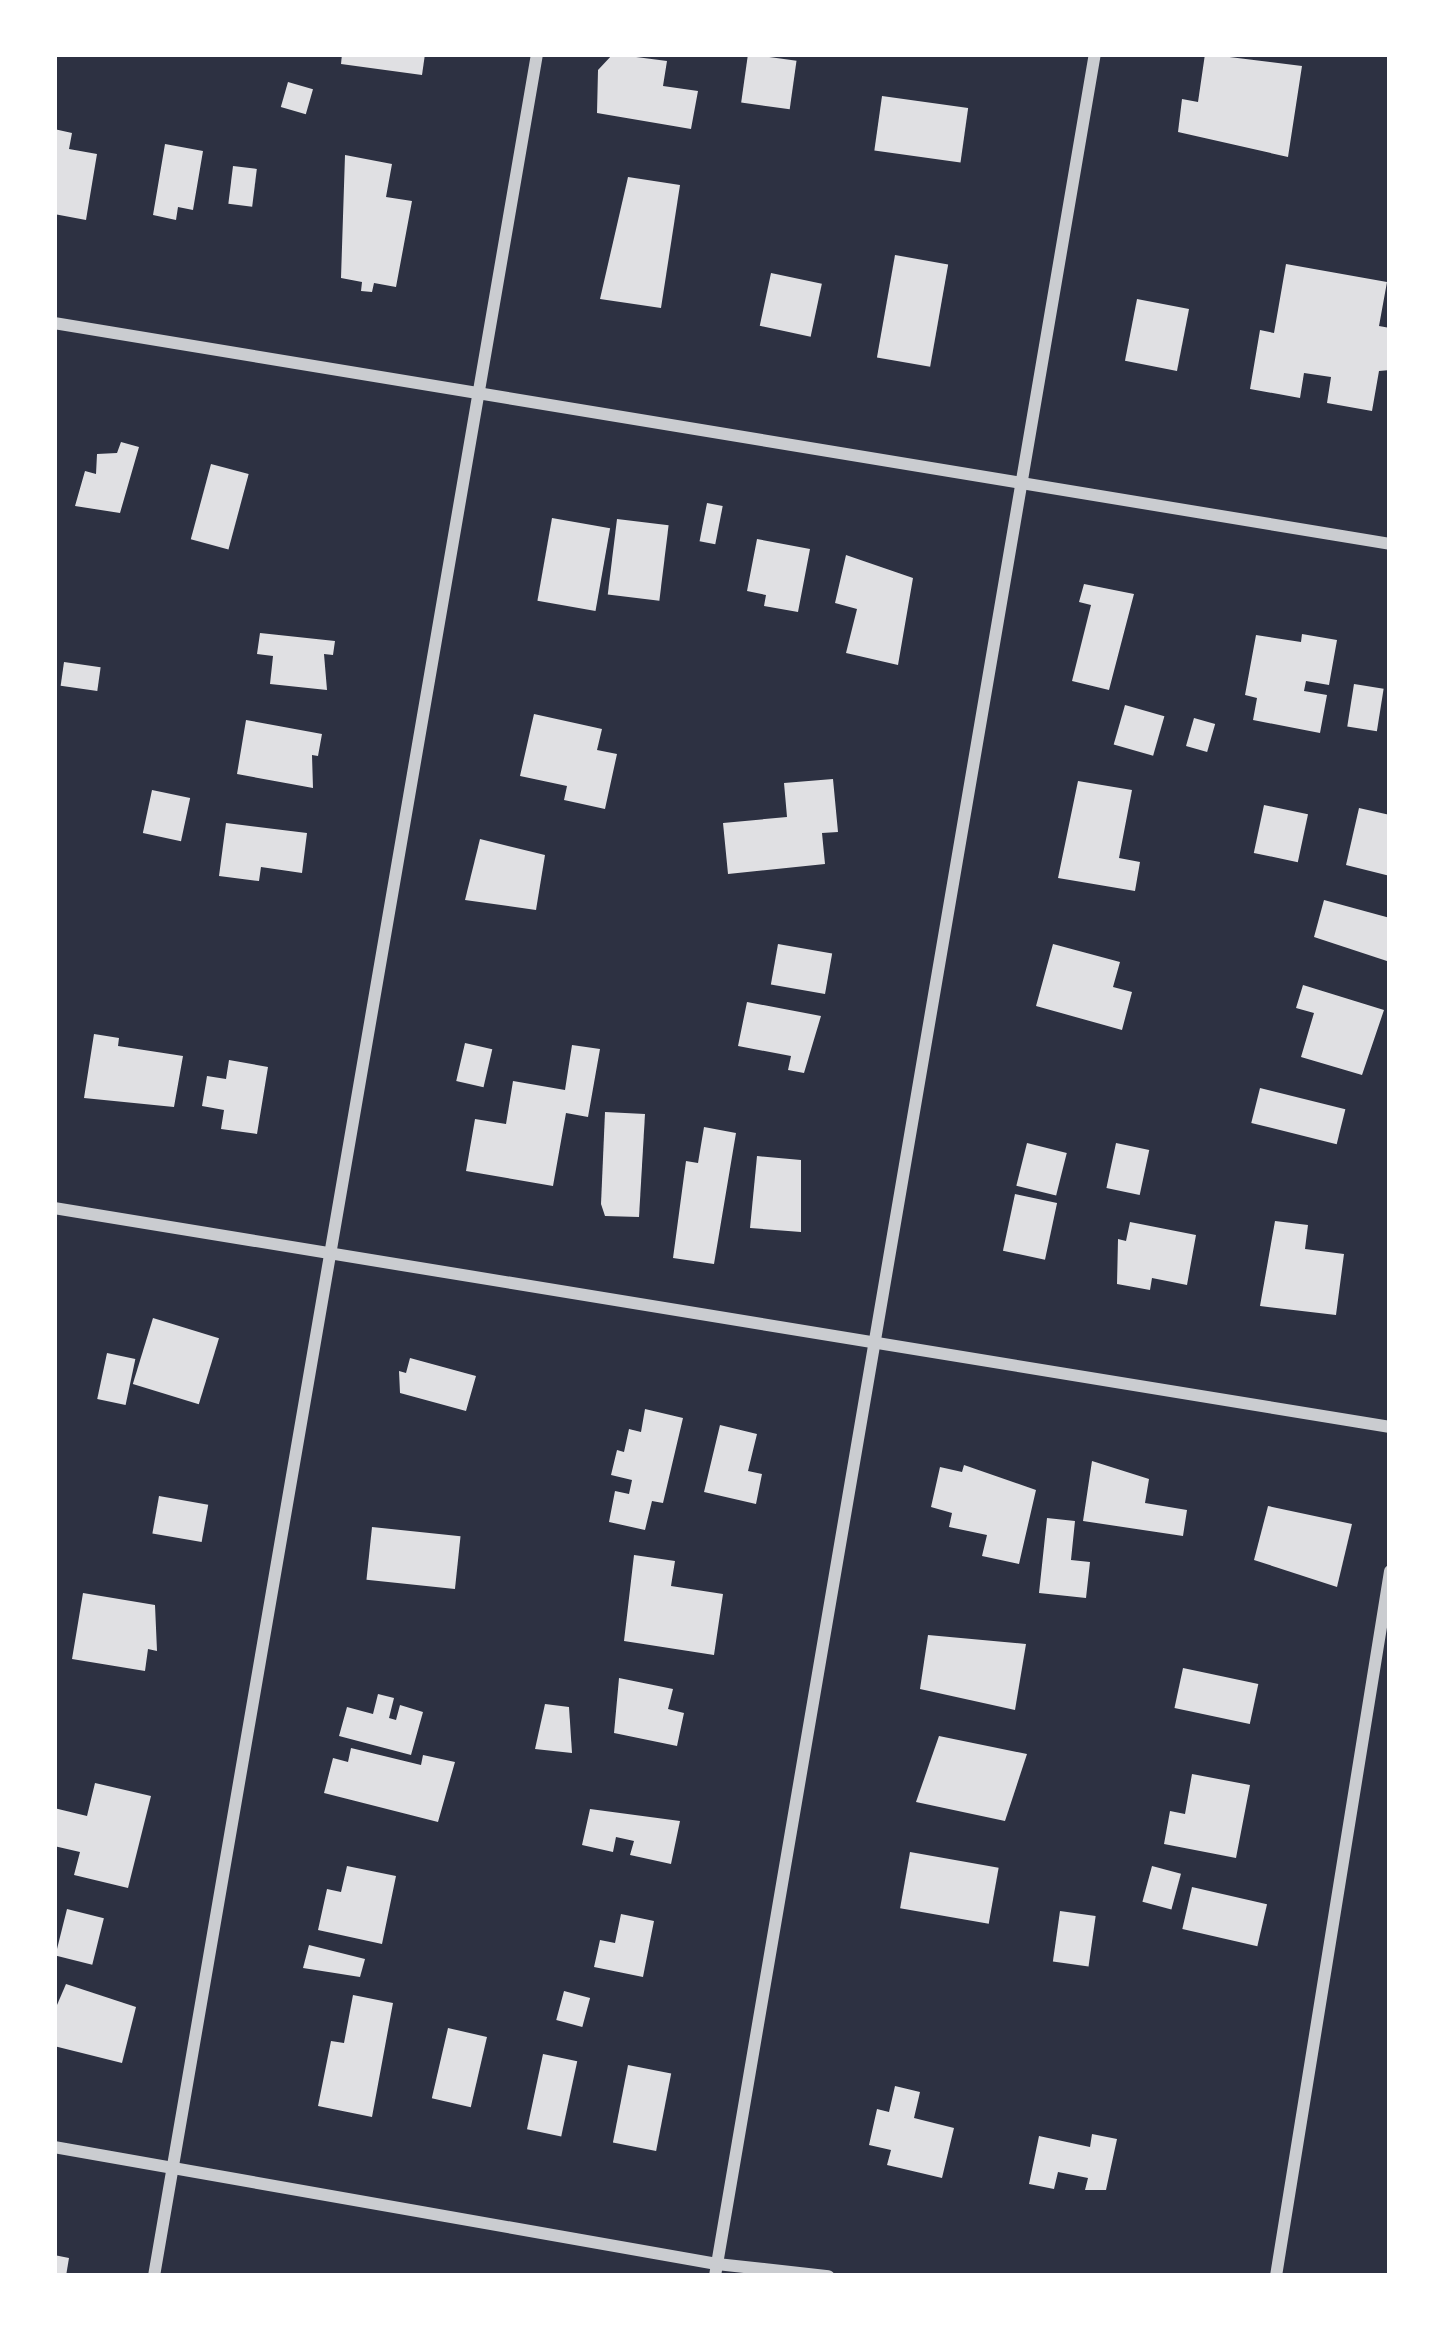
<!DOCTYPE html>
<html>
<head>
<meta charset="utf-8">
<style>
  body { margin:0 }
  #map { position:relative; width:1444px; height:2330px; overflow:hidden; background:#2d3142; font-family:Quicksand,sans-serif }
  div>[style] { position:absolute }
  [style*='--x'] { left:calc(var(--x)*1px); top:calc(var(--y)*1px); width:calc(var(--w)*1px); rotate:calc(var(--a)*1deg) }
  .building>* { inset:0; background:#e0e0e3; transform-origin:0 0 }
  .minor>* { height:12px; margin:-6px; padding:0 6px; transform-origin:6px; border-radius:6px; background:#caccd0 }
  span { translate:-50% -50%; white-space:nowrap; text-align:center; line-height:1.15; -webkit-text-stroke:12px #fff; paint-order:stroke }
  .frame { position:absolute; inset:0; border:57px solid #fff; pointer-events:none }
</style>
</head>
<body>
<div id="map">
  <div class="building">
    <i style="clip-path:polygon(342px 54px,425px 54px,422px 75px,341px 64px)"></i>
    <i style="clip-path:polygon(613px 54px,667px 61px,663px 86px,698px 91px,691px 129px,597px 113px,598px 70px)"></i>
    <i style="left:748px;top:54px;width:49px;height:49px;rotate:8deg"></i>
    <i style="clip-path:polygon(1205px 54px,1302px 66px,1288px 157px,1178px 132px,1182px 99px,1198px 102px)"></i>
    <i style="left:288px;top:82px;width:26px;height:26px;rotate:16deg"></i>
    <i style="left:882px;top:96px;width:87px;height:55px;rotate:8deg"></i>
    <i style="clip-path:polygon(54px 129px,72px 133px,69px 149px,97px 154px,86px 220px,54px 214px)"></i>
    <i style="clip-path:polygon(165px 144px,203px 151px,193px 210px,178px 207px,176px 220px,153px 215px)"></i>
    <i style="clip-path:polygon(345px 155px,392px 164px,386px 197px,412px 201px,396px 287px,374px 283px,372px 292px,361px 291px,362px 282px,341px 278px)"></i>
    <i style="left:233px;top:166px;width:24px;height:38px;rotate:7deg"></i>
    <i style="clip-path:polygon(628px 177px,680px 185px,661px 308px,600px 299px)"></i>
    <i style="left:895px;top:255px;width:54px;height:104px;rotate:10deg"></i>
    <i style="clip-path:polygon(1286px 264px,1387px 282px,1379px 326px,1390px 328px,1390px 370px,1379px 371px,1372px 411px,1327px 403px,1331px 377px,1304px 373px,1300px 398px,1250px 389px,1260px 330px,1274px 333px)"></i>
    <i style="left:771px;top:273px;width:52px;height:54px;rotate:12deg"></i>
    <i style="left:1137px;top:299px;width:53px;height:63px;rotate:11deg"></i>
    <i style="clip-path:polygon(121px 442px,139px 447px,120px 513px,75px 506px,85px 471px,96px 474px,97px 454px,117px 453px)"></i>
    <i style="left:211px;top:464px;width:39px;height:78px;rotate:15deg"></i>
    <i style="left:707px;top:503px;width:16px;height:39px;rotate:11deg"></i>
    <i style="left:552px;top:518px;width:59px;height:84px;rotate:10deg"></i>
    <i style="left:617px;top:519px;width:52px;height:76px;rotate:7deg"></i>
    <i style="clip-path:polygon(757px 539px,810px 549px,798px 612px,764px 606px,766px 595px,747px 591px)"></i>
    <i style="clip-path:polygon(846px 555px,913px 578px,898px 665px,846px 653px,857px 609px,835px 603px)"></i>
    <i style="clip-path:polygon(1084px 584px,1134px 594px,1109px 690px,1072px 681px,1091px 605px,1079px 602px)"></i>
    <i style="clip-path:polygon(260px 633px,335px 641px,333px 655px,324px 654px,327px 690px,270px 684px,273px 656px,257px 654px)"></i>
    <i style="clip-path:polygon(1302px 634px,1337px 640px,1329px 685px,1306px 681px,1304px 691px,1327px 695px,1320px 733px,1253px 720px,1257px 698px,1245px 695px,1256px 635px,1301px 642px)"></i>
    <i style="left:64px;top:662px;width:37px;height:24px;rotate:8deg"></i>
    <i style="left:1354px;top:684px;width:30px;height:43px;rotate:9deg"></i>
    <i style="left:1125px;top:705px;width:41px;height:41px;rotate:16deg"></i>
    <i style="clip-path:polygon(534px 714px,602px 729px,597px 750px,617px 754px,605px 809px,564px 800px,567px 786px,520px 776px)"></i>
    <i style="left:1194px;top:718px;width:22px;height:29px;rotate:16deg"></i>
    <i style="clip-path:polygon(246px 720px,322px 734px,318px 756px,312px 755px,313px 788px,237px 774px)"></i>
    <i style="clip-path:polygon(833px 779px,838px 832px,822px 833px,825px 864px,728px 874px,723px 823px,787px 817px,784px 783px)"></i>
    <i style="clip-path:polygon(1078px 781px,1132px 790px,1119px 858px,1140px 862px,1135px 891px,1058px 878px)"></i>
    <i style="left:152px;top:790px;width:39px;height:44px;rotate:12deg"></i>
    <i style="left:1264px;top:805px;width:45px;height:49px;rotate:12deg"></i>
    <i style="clip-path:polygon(1359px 808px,1390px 815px,1390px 876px,1346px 865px)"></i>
    <i style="clip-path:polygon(226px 823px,307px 833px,302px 873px,261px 867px,259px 881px,219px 876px)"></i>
    <i style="clip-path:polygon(480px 839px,545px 855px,536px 910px,465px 900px)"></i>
    <i style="clip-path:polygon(1324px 900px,1390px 918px,1390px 962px,1314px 937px)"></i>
    <i style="left:778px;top:944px;width:55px;height:41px;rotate:10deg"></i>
    <i style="clip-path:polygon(1053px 944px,1120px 962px,1113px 987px,1132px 992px,1122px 1030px,1036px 1006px)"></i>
    <i style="clip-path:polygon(1303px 985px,1384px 1010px,1362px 1075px,1301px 1057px,1314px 1013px,1296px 1008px)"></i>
    <i style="clip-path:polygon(747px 1002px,821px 1016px,804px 1073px,788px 1070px,791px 1056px,738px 1046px)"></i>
    <i style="clip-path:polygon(94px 1034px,119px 1038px,118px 1046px,183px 1056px,174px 1107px,84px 1098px)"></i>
    <i style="left:465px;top:1043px;width:28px;height:39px;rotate:13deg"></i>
    <i style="clip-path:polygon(572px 1045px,600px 1049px,588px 1117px,566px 1113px,553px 1186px,466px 1171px,475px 1119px,506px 1124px,513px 1081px,565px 1090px)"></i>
    <i style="clip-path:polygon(229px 1060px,268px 1067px,257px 1134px,221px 1129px,224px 1110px,202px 1106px,207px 1076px,226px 1079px)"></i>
    <i style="left:1260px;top:1088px;width:88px;height:36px;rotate:14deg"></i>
    <i style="clip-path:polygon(605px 1112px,645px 1114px,639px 1217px,605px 1216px,601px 1204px)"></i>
    <i style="clip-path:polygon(704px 1127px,736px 1133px,714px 1264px,673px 1258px,686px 1161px,698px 1163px)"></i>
    <i style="left:1027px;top:1143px;width:41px;height:44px;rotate:14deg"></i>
    <i style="left:1116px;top:1143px;width:34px;height:46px;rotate:12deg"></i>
    <i style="clip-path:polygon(757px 1156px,801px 1160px,801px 1232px,750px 1228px)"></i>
    <i style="left:1015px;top:1194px;width:43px;height:58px;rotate:12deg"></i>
    <i style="clip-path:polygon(1275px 1221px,1308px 1225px,1305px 1249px,1344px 1254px,1336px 1315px,1260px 1306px)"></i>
    <i style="clip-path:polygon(1130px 1222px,1196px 1235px,1187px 1285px,1152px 1278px,1150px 1290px,1117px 1284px,1118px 1239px,1126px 1241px)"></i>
    <i style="left:153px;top:1318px;width:69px;height:69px;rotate:17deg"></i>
    <i style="left:107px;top:1353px;width:29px;height:47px;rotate:12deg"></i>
    <i style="clip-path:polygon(410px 1358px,476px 1376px,466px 1411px,400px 1393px,399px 1371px,406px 1373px)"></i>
    <i style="clip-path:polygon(645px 1409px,683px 1418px,663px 1503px,652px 1501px,645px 1530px,609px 1522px,615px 1491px,629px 1494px,632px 1480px,611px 1475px,617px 1450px,624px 1452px,629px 1429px,641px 1432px)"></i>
    <i style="clip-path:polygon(720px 1425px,757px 1434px,748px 1471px,762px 1474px,756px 1504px,704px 1492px)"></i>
    <i style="clip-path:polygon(1092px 1461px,1149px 1479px,1145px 1503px,1187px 1510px,1183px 1536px,1083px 1521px)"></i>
    <i style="clip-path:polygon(964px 1465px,1036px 1490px,1019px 1564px,982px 1556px,987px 1535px,949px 1527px,952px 1513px,931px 1507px,940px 1467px,962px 1472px)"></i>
    <i style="left:159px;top:1496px;width:50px;height:38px;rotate:10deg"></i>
    <i style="clip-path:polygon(1268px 1506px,1352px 1524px,1337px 1587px,1254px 1560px)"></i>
    <i style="clip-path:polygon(1047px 1518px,1075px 1521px,1071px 1560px,1090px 1562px,1086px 1598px,1039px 1593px)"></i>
    <i style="left:372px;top:1527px;width:89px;height:53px;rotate:6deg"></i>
    <i style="clip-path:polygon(634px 1555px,675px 1561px,671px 1586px,723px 1594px,714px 1655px,624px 1641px)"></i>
    <i style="clip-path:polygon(83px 1593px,155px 1605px,157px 1651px,148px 1649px,145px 1671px,72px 1659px)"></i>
    <i style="clip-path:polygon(928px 1635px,1026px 1644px,1015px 1710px,920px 1689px)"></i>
    <i style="left:1183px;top:1668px;width:77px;height:41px;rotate:12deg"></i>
    <i style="clip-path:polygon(619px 1678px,673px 1689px,668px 1709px,684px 1713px,677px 1746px,614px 1733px)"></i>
    <i style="clip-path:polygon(378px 1694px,394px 1698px,389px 1718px,396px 1720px,400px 1705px,423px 1712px,411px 1755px,339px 1736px,347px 1707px,373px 1714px)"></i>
    <i style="clip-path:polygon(545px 1704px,569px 1707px,572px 1753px,535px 1749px)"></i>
    <i style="clip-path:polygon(939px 1736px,1027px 1754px,1005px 1821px,916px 1802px)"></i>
    <i style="clip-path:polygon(351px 1748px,421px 1765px,423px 1755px,455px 1762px,438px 1822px,324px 1793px,333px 1758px,348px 1762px)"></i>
    <i style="clip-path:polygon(1192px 1774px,1250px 1785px,1236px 1858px,1164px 1844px,1170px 1811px,1185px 1814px)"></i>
    <i style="clip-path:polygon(95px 1783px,151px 1796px,128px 1888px,74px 1875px,80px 1852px,54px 1846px,54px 1808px,87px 1816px)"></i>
    <i style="clip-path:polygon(590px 1809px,680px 1821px,671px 1864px,630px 1855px,634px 1841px,616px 1837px,613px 1852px,582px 1845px)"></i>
    <i style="left:910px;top:1852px;width:90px;height:57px;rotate:10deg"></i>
    <i style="clip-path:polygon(347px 1866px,396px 1876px,382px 1944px,318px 1930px,327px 1889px,341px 1892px)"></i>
    <i style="left:1152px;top:1866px;width:30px;height:37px;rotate:15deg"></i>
    <i style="left:1192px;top:1887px;width:77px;height:43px;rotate:13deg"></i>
    <i style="left:67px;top:1909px;width:38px;height:48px;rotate:14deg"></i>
    <i style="left:1060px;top:1911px;width:36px;height:51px;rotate:8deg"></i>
    <i style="clip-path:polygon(621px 1914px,654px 1921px,643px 1977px,594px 1967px,600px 1940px,615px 1943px)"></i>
    <i style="clip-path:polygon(309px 1945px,365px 1959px,360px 1977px,303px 1968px)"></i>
    <i style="clip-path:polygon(66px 1984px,136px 2007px,122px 2063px,54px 2046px,54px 2012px)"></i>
    <i style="left:564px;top:1991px;width:27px;height:30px;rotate:15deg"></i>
    <i style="clip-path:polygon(353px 1995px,393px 2003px,372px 2117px,318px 2106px,331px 2041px,344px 2043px)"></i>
    <i style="left:448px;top:2028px;width:40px;height:72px;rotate:13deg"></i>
    <i style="left:543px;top:2054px;width:35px;height:77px;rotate:12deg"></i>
    <i style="left:628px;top:2065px;width:44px;height:79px;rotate:11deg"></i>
    <i style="clip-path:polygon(895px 2086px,920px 2092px,914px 2118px,954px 2128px,942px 2178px,887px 2165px,891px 2150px,869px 2145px,877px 2109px,889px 2112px)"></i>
    <i style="clip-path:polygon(1092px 2134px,1117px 2139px,1106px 2190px,1085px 2190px,1088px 2178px,1058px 2172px,1054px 2189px,1029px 2184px,1039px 2136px,1090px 2147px)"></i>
    <i style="clip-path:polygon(54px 2255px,69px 2258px,66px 2276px,54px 2276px)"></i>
  </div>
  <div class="minor">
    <i style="--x:54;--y:323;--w:1354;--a:9.39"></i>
    <i style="--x:54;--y:1208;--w:1354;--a:9.31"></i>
    <i style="--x:54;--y:2147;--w:673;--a:10.01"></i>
    <i style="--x:717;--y:2264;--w:112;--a:6.2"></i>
    <i style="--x:154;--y:2276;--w:2255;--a:-80.22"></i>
    <i style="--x:715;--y:2276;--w:2254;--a:-80.3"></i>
    <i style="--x:1276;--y:2276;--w:714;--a:-80.81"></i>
  </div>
  <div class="frame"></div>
</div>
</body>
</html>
